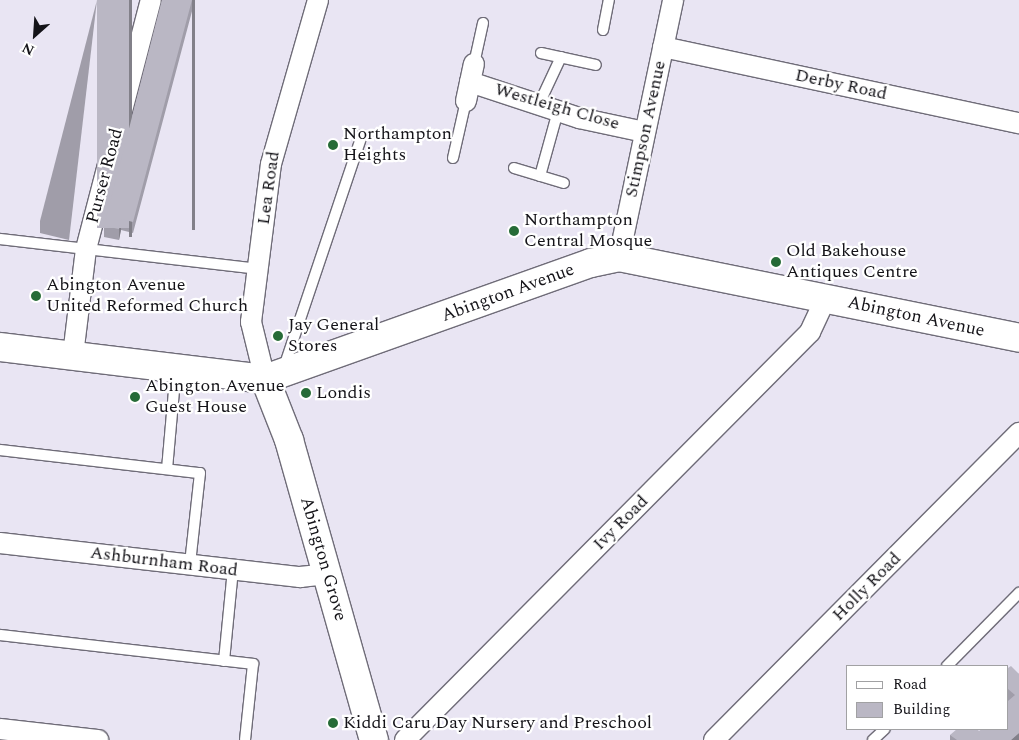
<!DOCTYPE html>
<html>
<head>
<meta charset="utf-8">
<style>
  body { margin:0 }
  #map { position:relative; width:1019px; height:740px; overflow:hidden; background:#e9e5f3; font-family:Spectral,serif }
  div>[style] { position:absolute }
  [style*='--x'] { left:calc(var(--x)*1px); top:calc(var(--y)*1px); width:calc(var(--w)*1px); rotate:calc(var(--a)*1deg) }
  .roads { filter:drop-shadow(1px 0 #6f6c78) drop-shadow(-1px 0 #6f6c78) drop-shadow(0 1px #6f6c78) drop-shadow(0 -1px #6f6c78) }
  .lane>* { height:10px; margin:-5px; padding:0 5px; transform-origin:5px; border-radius:5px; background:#fff }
  .street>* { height:20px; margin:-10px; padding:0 10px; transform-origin:10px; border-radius:10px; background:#fff }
  .secondary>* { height:28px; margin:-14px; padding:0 14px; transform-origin:14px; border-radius:14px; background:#fff }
  .primary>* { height:28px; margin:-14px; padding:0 14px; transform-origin:14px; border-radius:14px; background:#fff }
  .wall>* { inset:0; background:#a09da9 }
  .shaded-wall>* { inset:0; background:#828089; transform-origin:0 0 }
  .building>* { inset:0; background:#bab7c4; transform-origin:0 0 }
  .dots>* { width:14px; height:14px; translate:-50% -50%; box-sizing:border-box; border:2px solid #fff; border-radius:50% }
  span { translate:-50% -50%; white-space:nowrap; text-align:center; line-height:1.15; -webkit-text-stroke:4.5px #fff; paint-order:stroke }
  .street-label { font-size:18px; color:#141318 }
  .poi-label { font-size:18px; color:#141318 }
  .left { translate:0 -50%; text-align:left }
  .legend { position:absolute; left:846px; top:665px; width:162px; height:65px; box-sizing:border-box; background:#fff; border:1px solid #a1a1a3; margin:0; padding:6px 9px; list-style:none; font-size:15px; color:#141318 }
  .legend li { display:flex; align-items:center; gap:10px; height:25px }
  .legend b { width:25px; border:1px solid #a1a1a3 }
  .north { position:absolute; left:10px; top:10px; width:50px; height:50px; -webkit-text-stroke:4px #fff; paint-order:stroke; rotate:206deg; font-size:14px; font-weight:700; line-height:20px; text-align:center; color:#141318 }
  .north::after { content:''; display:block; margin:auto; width:18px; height:22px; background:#141318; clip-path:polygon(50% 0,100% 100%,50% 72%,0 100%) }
</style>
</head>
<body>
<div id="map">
  <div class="roads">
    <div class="lane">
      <i style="--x:603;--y:30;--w:31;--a:-79"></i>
      <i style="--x:541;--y:53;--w:56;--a:12.3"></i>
      <i style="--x:474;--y:64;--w:42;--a:-77.6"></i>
      <i style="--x:539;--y:104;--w:52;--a:-64.9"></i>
      <i style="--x:453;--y:158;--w:58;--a:-77.2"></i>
      <i style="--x:514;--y:168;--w:52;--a:16.7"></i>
      <i style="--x:540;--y:176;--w:67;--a:-74.5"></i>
      <i style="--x:0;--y:239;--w:260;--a:6.6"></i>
      <i style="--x:283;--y:370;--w:248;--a:-71.4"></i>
      <i style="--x:0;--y:450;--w:201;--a:6.6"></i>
      <i style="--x:200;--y:473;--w:92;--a:96.3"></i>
      <i style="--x:167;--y:469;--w:100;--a:-84.9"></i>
      <i style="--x:0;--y:635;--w:255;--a:6.5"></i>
      <i style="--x:253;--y:664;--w:76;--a:96"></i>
      <i style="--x:224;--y:661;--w:91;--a:-84.4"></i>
      <i style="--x:947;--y:666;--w:103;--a:-45.4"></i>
      <i style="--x:873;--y:740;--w:16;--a:-43"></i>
    </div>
    <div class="street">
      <i style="--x:663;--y:47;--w:364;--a:12.1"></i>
      <i style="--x:470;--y:82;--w:115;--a:18.3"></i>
      <i style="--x:579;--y:118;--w:67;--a:12"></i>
      <i style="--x:466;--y:101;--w:38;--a:-78"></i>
      <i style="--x:619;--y:257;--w:263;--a:-78.1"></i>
      <i style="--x:73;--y:355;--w:107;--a:-83"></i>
      <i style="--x:86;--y:249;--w:257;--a:-75.4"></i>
      <i style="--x:265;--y:379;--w:59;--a:-103.8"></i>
      <i style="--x:251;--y:322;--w:159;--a:-82.8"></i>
      <i style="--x:271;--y:164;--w:171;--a:-74"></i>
      <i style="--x:0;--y:543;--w:302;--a:6.5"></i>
      <i style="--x:300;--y:577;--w:27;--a:-6"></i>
      <i style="--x:0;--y:729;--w:99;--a:6.4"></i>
      <i style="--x:405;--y:740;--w:575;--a:-45.21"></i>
      <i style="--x:810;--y:332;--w:38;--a:-65"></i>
      <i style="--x:714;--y:740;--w:433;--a:-45.2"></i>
    </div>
    <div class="secondary">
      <i style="--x:265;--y:379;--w:346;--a:-19.6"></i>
      <i style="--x:591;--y:263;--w:29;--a:-12"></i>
      <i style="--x:619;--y:257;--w:408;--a:11.4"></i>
    </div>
    <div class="primary">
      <i style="--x:0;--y:347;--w:267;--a:6.9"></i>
      <i style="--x:265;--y:379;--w:66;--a:68.5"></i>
      <i style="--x:289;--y:440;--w:312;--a:74.2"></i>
    </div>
  </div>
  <div class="wall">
    <i style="clip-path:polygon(97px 0,69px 240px,40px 233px,40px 221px)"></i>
    <i style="clip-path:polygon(162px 0,195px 0,133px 233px,121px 230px,119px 240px,104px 237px,104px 226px)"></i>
    <i style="clip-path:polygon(1008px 668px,1019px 674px,1019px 740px,950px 740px,950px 735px,979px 731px,1008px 729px)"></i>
  </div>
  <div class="shaded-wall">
    <i style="left:129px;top:0;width:3px;height:237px"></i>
    <i style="left:192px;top:0;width:3px;height:230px"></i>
    <i style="clip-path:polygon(121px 219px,121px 230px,119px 240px,119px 229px)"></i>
    <i style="clip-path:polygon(1019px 733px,1019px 740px,1011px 740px)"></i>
  </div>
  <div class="building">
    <i style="left:97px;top:0;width:32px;height:228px"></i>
    <i style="clip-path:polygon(162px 0,192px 0,133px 222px,121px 219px,119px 229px,104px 226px)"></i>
    <i style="clip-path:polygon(1011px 666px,1019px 674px,1019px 733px,1011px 740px,957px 740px,950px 735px,957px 729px,977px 729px,979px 731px,982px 729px,1008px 729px,1008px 701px,1015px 695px,1008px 689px,1008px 668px)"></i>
  </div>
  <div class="dots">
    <i style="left:333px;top:145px;background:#266b37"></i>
    <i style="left:514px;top:231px;background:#266b37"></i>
    <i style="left:776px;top:262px;background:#266b37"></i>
    <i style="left:36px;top:296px;background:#266b37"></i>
    <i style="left:278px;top:336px;background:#266b37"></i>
    <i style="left:306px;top:393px;background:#266b37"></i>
    <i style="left:135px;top:397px;background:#266b37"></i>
    <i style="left:333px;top:723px;background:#266b37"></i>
  </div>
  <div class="street-label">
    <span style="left:841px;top:85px;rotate:12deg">Derby Road</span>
    <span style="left:557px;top:107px;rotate:16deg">Westleigh Close</span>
    <span style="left:646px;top:129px;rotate:-78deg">Stimpson Avenue</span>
    <span style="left:105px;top:176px;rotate:-75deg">Purser Road</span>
    <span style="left:269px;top:188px;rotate:-82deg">Lea Road</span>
    <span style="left:508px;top:293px;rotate:-20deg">Abington Avenue</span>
    <span style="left:916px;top:317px;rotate:12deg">Abington Avenue</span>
    <span style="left:621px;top:523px;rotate:-45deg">Ivy Road</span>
    <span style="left:323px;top:559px;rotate:74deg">Abington Grove</span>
    <span style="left:164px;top:562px;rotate:7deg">Ashburnham Road</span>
    <span style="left:867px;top:587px;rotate:-45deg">Holly Road</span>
  </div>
  <div class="poi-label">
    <span class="left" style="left:343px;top:145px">Northampton<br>Heights</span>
    <span class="left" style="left:524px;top:231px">Northampton<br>Central Mosque</span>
    <span class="left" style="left:786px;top:262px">Old Bakehouse<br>Antiques Centre</span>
    <span class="left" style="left:46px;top:296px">Abington Avenue<br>United Reformed Church</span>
    <span class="left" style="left:288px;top:336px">Jay General<br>Stores</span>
    <span class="left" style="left:145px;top:397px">Abington Avenue<br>Guest House</span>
    <span class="left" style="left:316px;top:393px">Londis</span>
    <span class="left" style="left:343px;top:723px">Kiddi Caru Day Nursery and Preschool</span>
  </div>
  <ul class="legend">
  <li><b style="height:6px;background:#fff"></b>Road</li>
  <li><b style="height:14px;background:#bab7c4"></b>Building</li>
  </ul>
  <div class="north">N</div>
</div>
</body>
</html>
